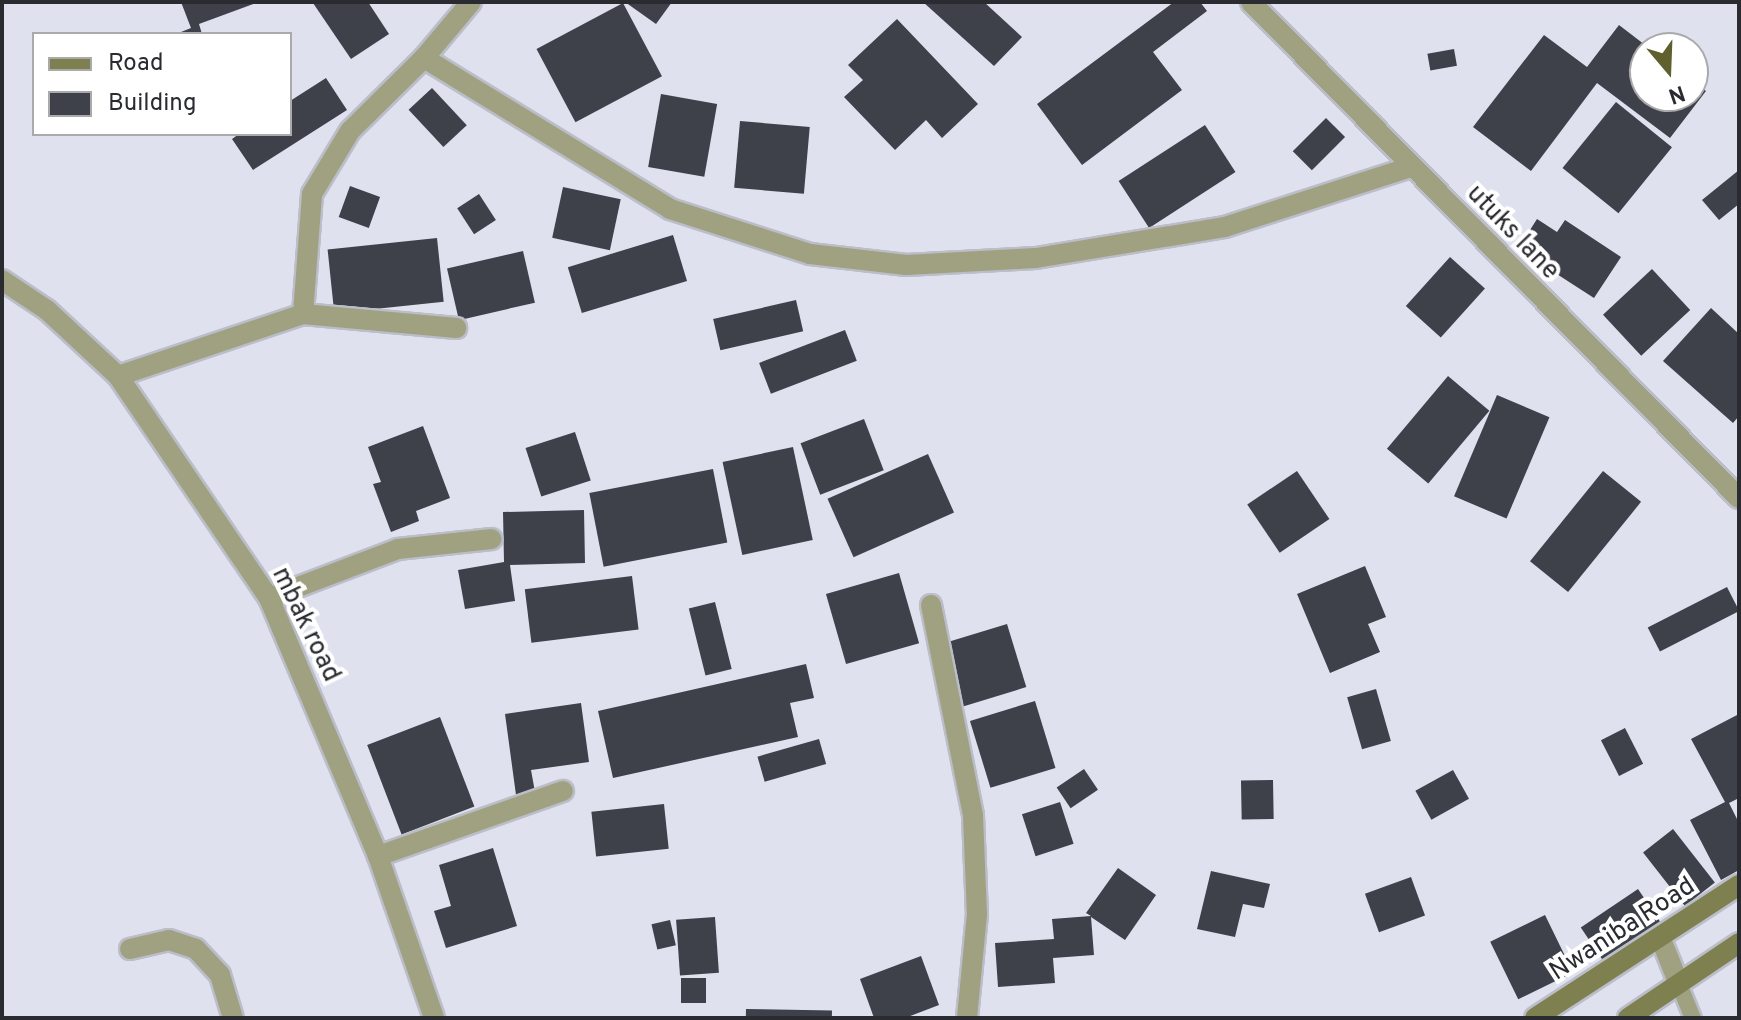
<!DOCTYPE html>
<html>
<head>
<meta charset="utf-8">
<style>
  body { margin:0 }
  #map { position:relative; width:1741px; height:1020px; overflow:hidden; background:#dfe1ee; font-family:Overpass,sans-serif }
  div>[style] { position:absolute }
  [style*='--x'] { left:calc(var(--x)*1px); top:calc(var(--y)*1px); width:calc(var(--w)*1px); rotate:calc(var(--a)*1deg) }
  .building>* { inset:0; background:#3e404a; transform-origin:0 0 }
  .roads { filter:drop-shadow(2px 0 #bbbdc8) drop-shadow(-2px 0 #bbbdc8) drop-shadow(0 2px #bbbdc8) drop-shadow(0 -2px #bbbdc8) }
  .lane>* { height:16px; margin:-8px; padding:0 8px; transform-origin:8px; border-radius:8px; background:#9fa180 }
  .street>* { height:20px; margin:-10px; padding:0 10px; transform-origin:10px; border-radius:10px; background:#9fa180 }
  .secondary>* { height:20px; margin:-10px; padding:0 10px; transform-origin:10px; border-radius:10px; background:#7e804f }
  span { translate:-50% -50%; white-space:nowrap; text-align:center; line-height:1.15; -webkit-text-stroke:8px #fff; paint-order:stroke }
  .street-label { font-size:26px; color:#2a2b30 }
  .frame { position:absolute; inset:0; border:4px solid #2a2b30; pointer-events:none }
  .legend { position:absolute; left:32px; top:32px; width:260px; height:104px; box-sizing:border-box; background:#fff; border:2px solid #aaaaac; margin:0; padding:10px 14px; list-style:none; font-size:24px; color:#2a2b30 }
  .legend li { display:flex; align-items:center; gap:16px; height:40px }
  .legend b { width:40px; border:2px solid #aaaaac }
  .north { position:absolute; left:1629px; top:32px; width:80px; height:80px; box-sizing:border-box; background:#fff; border:2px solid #aaaaac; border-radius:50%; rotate:161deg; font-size:22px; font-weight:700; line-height:32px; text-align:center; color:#2a2b30 }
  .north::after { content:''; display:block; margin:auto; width:28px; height:36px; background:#5f602d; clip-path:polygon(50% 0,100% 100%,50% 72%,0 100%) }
</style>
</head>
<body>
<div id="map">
  <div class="building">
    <i style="clip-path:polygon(181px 2px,259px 2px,199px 24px,202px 34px,176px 34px,191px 28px)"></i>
    <i style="clip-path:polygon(368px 2px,389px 34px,351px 59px,313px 3px)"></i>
    <i style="clip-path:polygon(625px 2px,672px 2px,656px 24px)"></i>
    <i style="clip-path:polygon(923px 2px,984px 2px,1022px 37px,994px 66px)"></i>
    <i style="clip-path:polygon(1174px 2px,1200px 2px,1207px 11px,1153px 52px,1182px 90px,1082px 165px,1037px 104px)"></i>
    <i style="left:623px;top:3px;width:83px;height:98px;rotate:62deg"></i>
    <i style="clip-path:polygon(897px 19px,978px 104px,942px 138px,926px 120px,895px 150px,844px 97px,863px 80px,848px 65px)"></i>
    <i style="clip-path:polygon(1619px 25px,1649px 48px,1645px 48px,1645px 96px,1693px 96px,1693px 81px,1706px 91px,1670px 138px,1597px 83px,1531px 171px,1473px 127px,1544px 35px,1587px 67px)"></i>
    <i style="left:1454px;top:49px;width:17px;height:27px;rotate:80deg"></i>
    <i style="clip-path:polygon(326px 78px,347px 110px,253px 170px,232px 139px,239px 134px,290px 134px,290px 101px)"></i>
    <i style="left:432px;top:88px;width:51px;height:32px;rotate:47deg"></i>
    <i style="left:661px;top:94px;width:57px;height:74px;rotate:10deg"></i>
    <i style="left:1616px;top:102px;width:72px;height:85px;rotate:39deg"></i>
    <i style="left:1326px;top:118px;width:27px;height:47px;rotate:45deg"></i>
    <i style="left:740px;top:121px;width:70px;height:67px;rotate:5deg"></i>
    <i style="left:1205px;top:125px;width:56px;height:103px;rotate:57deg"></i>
    <i style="clip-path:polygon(1739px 170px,1739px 204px,1719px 220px,1702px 200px)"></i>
    <i style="left:350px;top:186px;width:32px;height:33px;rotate:20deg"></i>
    <i style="left:563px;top:187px;width:59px;height:52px;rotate:12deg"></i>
    <i style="left:479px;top:194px;width:31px;height:26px;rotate:57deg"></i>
    <i style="clip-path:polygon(1537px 219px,1557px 232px,1565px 220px,1621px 257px,1594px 298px,1518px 249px)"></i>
    <i style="left:673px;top:235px;width:48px;height:110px;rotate:73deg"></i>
    <i style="left:437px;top:238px;width:64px;height:110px;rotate:84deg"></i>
    <i style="left:523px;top:251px;width:53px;height:78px;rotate:77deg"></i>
    <i style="left:1450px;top:257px;width:47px;height:66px;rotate:42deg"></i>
    <i style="left:1652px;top:269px;width:56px;height:67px;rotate:47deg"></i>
    <i style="left:796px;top:300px;width:32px;height:85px;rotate:77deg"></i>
    <i style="clip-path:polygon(1711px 308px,1739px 334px,1739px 416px,1733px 423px,1663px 361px)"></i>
    <i style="left:845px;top:330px;width:33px;height:92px;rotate:69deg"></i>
    <i style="left:1448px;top:376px;width:54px;height:95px;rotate:40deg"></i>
    <i style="left:1497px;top:395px;width:57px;height:110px;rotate:23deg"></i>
    <i style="left:864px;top:419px;width:55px;height:68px;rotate:69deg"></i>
    <i style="clip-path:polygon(423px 426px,450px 498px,416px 511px,419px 521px,391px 532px,373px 484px,381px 482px,368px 447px)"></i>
    <i style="left:575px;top:432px;width:51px;height:52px;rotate:72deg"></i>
    <i style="left:793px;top:447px;width:95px;height:72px;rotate:78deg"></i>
    <i style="left:928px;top:454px;width:64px;height:110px;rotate:66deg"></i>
    <i style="left:713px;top:469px;width:75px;height:126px;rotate:79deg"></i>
    <i style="left:1297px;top:471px;width:58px;height:60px;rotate:56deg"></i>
    <i style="left:1603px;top:471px;width:49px;height:116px;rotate:39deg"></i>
    <i style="clip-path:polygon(584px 510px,585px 563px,510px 565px,515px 601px,465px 609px,458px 570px,504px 562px,503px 512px)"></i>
    <i style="clip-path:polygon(1365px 566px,1386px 617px,1368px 624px,1380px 652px,1330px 673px,1297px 594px)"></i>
    <i style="left:899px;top:573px;width:73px;height:76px;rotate:74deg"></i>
    <i style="left:632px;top:576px;width:54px;height:108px;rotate:83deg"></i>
    <i style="left:1727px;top:587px;width:27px;height:89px;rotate:63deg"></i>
    <i style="left:715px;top:602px;width:69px;height:27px;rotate:76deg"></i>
    <i style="left:1007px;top:624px;width:66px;height:67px;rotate:73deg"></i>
    <i style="clip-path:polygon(806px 664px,814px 698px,790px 703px,798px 737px,613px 778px,598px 711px)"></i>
    <i style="left:1376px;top:689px;width:54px;height:30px;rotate:74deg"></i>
    <i style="left:1035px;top:701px;width:70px;height:68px;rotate:73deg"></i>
    <i style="clip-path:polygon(581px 703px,589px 762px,531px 770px,535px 792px,516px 795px,505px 714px)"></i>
    <i style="clip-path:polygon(1739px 714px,1739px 798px,1729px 803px,1739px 823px,1739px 870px,1721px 880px,1690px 820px,1725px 802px,1691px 739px)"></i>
    <i style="left:440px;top:717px;width:96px;height:78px;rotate:69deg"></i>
    <i style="left:1625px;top:728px;width:40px;height:27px;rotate:63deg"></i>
    <i style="left:819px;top:739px;width:26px;height:64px;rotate:74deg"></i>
    <i style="left:1084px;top:769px;width:25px;height:33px;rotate:56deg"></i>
    <i style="left:1453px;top:770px;width:33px;height:43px;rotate:61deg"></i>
    <i style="left:1273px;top:780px;width:39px;height:32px;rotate:89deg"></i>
    <i style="left:1060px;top:802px;width:44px;height:40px;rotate:72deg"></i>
    <i style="left:664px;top:804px;width:45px;height:73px;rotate:84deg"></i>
    <i style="left:1673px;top:829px;width:68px;height:38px;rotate:52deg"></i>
    <i style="clip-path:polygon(493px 848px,517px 926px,446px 948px,434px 911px,451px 906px,439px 865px)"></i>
    <i style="clip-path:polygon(1118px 868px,1156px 895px,1125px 940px,1091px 917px,1094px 955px,1053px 958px,1055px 983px,998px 987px,995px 943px,1054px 939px,1052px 919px,1091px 916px,1086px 913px)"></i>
    <i style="clip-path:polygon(1211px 871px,1270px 884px,1264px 908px,1243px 904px,1235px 937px,1197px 929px)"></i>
    <i style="left:1411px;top:877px;width:41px;height:49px;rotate:70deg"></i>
    <i style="left:1638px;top:889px;width:45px;height:69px;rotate:56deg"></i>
    <i style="left:1545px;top:915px;width:64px;height:61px;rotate:64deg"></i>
    <i style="left:715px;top:917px;width:56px;height:39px;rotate:86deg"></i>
    <i style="left:670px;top:920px;width:26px;height:19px;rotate:77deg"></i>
    <i style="clip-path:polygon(921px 956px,939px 1005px,905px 1018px,874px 1018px,860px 979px)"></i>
    <i style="left:681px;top:978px;width:25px;height:25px"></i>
    <i style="left:746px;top:1009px;width:86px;height:9px;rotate:1deg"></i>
  </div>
  <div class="roads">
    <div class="lane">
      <i style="--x:1679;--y:984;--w:37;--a:68"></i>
    </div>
    <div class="street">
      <i style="--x:1251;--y:2;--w:696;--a:45.47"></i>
      <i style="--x:424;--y:58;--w:289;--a:31.5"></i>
      <i style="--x:670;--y:209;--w:147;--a:17.8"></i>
      <i style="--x:810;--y:254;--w:97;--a:6.5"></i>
      <i style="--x:906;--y:265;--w:130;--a:-3.1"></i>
      <i style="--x:1036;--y:258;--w:192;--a:-9.3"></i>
      <i style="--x:1225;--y:227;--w:195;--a:-17.9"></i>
      <i style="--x:2;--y:280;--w:54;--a:33.7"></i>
      <i style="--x:47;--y:310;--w:97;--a:42.9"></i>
      <i style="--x:118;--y:376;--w:268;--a:55.8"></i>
      <i style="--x:269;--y:598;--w:280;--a:67.1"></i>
      <i style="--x:378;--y:856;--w:171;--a:70.9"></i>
      <i style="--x:303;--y:314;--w:120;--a:-85.7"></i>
      <i style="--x:312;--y:194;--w:74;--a:-58.9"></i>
      <i style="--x:350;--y:131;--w:104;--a:-44.6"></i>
      <i style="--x:424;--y:58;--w:73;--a:-50"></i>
      <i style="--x:118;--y:376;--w:195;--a:-18.5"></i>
      <i style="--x:303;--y:314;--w:154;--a:5.2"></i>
      <i style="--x:269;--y:598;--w:138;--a:-20.8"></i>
      <i style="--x:398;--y:549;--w:94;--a:-6.1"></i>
      <i style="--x:931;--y:605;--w:215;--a:78.7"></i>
      <i style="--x:973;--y:816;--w:98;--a:87.7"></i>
      <i style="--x:977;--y:914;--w:104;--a:95.5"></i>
      <i style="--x:378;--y:856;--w:196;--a:-19.4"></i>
      <i style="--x:1660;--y:937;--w:51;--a:68"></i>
      <i style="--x:130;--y:949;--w:40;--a:-13"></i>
      <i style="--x:169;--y:940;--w:28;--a:18"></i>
      <i style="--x:196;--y:949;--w:35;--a:47"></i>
      <i style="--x:220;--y:975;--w:45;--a:73.2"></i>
    </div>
    <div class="secondary">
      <i style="--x:1535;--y:1018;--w:244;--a:-33.1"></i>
      <i style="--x:1628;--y:1018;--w:134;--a:-34"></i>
    </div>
  </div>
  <div class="street-label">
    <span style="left:1512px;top:233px;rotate:46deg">utuks lane</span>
    <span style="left:305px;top:625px;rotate:64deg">mbak road</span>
    <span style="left:1623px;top:930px;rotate:-33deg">Nwaniba Road</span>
  </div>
  <div class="frame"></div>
  <ul class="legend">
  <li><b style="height:10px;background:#7e804f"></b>Road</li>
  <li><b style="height:22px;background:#3e404a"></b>Building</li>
  </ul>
  <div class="north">N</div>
</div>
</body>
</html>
